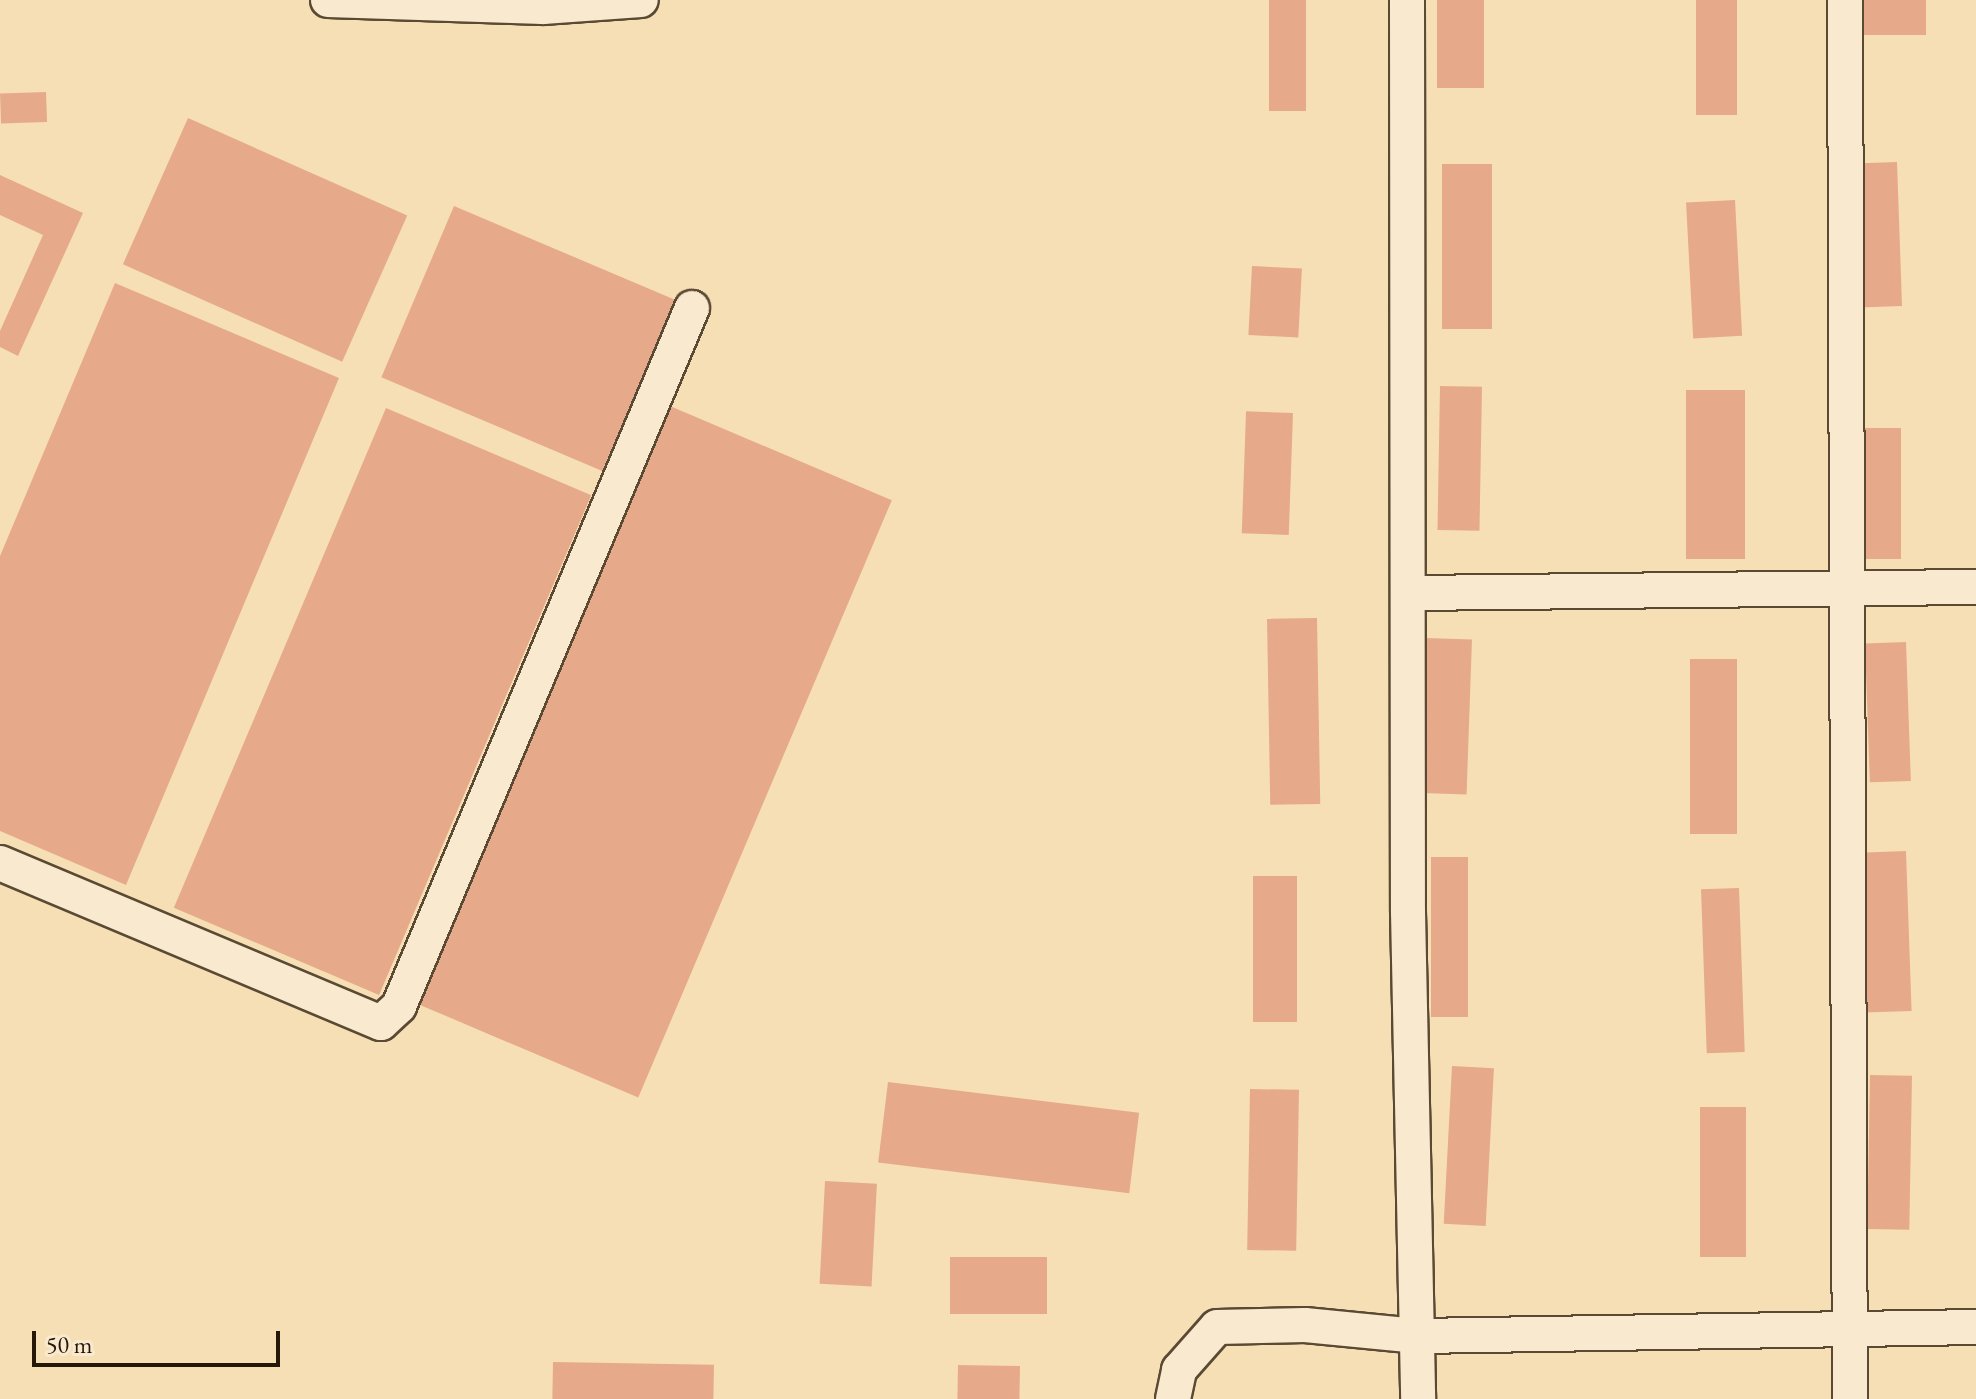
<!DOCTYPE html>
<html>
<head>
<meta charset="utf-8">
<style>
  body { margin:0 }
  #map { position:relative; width:1976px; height:1399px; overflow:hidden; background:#f6dfb5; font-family:"EB Garamond",serif }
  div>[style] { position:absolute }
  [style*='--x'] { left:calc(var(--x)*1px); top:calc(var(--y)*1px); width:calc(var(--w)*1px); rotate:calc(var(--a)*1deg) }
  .building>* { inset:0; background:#e6aa8a; transform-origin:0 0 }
  .roads { filter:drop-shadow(2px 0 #5a4a34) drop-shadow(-2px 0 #5a4a34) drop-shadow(0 2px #5a4a34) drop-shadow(0 -2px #5a4a34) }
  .minor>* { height:34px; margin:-17px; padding:0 17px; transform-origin:17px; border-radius:17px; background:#f9eacf }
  span { translate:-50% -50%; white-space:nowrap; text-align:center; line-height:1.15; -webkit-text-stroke:7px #f9eacf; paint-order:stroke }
  .scale { position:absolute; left:32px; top:1331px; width:248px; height:36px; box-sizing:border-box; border:4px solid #261809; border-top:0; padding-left:10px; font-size:24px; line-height:28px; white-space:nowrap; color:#261809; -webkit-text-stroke:6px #f9eacf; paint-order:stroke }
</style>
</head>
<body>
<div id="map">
  <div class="building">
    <i style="left:1269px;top:0;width:37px;height:111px"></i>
    <i style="left:1437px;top:0;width:47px;height:88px"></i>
    <i style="left:1696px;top:0;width:41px;height:115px"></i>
    <i style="left:1846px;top:0;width:80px;height:35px"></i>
    <i style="left:46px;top:92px;width:30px;height:46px;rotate:88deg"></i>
    <i style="left:188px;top:118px;width:240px;height:160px;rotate:24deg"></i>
    <i style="left:1897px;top:162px;width:144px;height:43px;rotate:88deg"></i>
    <i style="left:1442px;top:164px;width:50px;height:165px"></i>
    <i style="clip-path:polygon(0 175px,83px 213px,18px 356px,0 347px,0 331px,43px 235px,0 215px)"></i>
    <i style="left:1735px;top:200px;width:136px;height:49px;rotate:87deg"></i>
    <i style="left:454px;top:206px;width:240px;height:186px;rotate:23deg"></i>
    <i style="left:1252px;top:266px;width:50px;height:69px;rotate:3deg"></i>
    <i style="clip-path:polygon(115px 283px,339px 378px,126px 885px,0 831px,0 556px)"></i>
    <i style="left:1440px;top:386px;width:42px;height:144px;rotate:1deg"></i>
    <i style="left:1686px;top:390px;width:59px;height:169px"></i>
    <i style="left:670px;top:406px;width:241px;height:649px;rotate:23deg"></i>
    <i style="left:386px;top:408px;width:223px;height:543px;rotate:23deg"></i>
    <i style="left:1293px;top:413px;width:122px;height:47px;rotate:92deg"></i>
    <i style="left:1859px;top:428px;width:42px;height:131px"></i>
    <i style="left:1317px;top:618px;width:186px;height:50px;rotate:89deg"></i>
    <i style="left:1426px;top:638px;width:46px;height:155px;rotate:2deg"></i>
    <i style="left:1906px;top:642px;width:139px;height:41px;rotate:88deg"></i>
    <i style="left:1690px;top:659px;width:47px;height:175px"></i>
    <i style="left:1906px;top:851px;width:160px;height:47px;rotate:88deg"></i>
    <i style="left:1468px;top:857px;width:160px;height:37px;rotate:90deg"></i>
    <i style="left:1253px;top:876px;width:44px;height:146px"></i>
    <i style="left:1739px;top:888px;width:164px;height:38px;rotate:88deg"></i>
    <i style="left:1452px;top:1066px;width:42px;height:158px;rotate:3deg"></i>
    <i style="left:1870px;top:1075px;width:42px;height:154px;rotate:1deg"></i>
    <i style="left:888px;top:1082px;width:253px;height:81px;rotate:7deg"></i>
    <i style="left:1250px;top:1089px;width:49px;height:161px;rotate:1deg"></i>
    <i style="left:1700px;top:1107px;width:46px;height:150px"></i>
    <i style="left:825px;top:1181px;width:52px;height:103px;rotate:3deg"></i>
    <i style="left:1047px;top:1257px;width:57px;height:97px;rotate:90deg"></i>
    <i style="left:553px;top:1362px;width:161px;height:37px;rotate:1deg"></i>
    <i style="left:958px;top:1365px;width:62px;height:34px;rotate:1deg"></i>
  </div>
  <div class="roads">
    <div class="minor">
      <i style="--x:328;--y:0;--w:215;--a:1.9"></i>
      <i style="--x:543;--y:7;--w:98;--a:-4.1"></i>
      <i style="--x:1407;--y:0;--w:912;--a:89.94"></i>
      <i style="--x:1408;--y:912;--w:487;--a:88.8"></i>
      <i style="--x:1845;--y:0;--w:1399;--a:89.8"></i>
      <i style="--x:1410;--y:593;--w:566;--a:-0.61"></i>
      <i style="--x:0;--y:863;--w:413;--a:22.8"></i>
      <i style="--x:381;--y:1023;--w:25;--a:-43"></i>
      <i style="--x:399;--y:1006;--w:757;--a:-67.23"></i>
      <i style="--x:1173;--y:1399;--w:30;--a:-78"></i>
      <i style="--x:1179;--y:1370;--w:57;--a:-48.5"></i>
      <i style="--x:1217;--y:1327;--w:88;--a:-1.3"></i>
      <i style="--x:1305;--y:1325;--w:114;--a:5.6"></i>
      <i style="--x:1418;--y:1336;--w:558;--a:-0.92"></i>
    </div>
  </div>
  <div class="scale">50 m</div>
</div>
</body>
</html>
